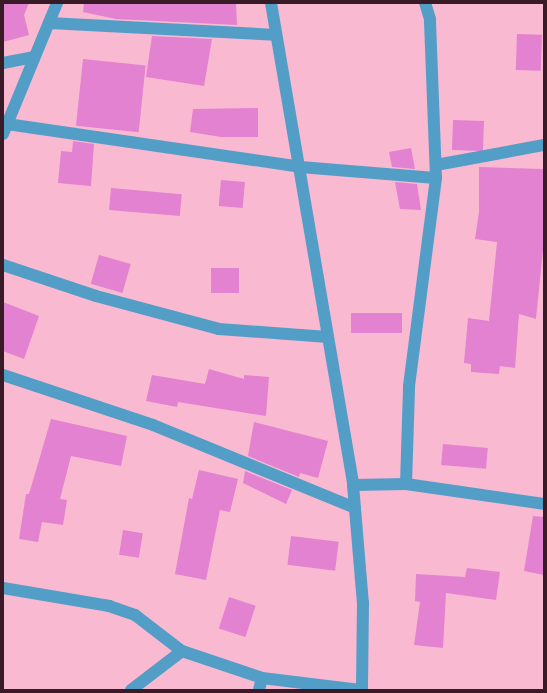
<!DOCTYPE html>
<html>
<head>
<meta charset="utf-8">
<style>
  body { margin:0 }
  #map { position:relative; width:547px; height:693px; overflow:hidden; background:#f9b9d1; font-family:"Exo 2",sans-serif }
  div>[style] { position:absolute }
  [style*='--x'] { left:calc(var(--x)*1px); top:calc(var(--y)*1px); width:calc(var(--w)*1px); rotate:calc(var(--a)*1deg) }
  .building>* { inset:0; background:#e382d0; transform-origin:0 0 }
  .street>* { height:12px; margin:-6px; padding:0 6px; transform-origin:6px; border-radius:6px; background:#539ec7 }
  span { translate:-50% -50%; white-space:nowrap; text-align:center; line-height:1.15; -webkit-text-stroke:3px #fdcbdd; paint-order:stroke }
  .frame { position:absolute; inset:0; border:4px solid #391b27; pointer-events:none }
</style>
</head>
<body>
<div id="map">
  <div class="building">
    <i style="clip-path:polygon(3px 3px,29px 3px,24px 15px,29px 35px,3px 42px)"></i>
    <i style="clip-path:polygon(84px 3px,236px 3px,237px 25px,116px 19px,83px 12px)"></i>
    <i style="left:517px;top:34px;width:25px;height:36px;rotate:2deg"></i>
    <i style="clip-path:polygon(152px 36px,212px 39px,204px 86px,146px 77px)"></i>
    <i style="left:83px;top:59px;width:63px;height:67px;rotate:6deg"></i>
    <i style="clip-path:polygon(258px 108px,258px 137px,221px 137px,190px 132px,193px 109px)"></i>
    <i style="left:453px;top:120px;width:31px;height:30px;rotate:2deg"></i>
    <i style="clip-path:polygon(73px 141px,94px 144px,91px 186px,58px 183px,61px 151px,72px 152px)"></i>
    <i style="clip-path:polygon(411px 148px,415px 169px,392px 167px,389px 152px)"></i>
    <i style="clip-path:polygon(479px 167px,544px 169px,544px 240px,536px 319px,519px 314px,515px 368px,500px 366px,499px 374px,471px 372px,471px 364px,464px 363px,468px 318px,489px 321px,497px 242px,475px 239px,479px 212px)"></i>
    <i style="left:221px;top:180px;width:24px;height:26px;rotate:5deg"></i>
    <i style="clip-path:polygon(395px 182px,417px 184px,421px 210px,400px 209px)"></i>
    <i style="left:111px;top:188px;width:71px;height:22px;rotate:5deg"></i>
    <i style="left:99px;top:255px;width:33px;height:30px;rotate:16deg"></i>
    <i style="left:211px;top:268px;width:28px;height:25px"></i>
    <i style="clip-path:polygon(3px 302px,39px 316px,24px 359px,3px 351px)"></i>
    <i style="left:402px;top:313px;width:20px;height:51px;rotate:90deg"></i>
    <i style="clip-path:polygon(209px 369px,244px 379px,244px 375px,269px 377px,266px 416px,178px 402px,177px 407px,146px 401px,152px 375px,205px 384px)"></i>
    <i style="clip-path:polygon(51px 419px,127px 436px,121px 466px,71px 456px,60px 499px,67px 500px,63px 525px,42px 522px,38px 542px,19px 539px,26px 494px,29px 494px)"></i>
    <i style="clip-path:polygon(254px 422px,328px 441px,318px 478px,300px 473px,299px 477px,248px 456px)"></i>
    <i style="left:443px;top:444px;width:45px;height:21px;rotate:5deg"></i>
    <i style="clip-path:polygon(199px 470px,238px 479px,230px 512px,220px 510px,206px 580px,175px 574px,189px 498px,192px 499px)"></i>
    <i style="clip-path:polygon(245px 471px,292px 490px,286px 504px,243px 483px)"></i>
    <i style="clip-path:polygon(533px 516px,544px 517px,544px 575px,524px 571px)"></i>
    <i style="left:123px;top:530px;width:20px;height:25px;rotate:9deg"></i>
    <i style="left:291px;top:536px;width:48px;height:29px;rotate:7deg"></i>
    <i style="clip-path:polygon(467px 568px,500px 572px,496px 600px,446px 593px,443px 648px,414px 645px,420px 602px,415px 601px,416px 574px,465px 577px)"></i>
    <i style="left:229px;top:597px;width:28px;height:33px;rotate:18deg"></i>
  </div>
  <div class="street">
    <i style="--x:271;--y:3;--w:489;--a:80.3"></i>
    <i style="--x:353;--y:485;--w:118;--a:85.2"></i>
    <i style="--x:363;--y:603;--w:87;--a:90.7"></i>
    <i style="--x:49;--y:23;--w:227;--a:3"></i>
    <i style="--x:3;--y:63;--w:32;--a:-11"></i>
    <i style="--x:7;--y:124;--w:296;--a:8.3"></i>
    <i style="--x:300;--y:167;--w:136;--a:4.6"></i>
    <i style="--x:3;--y:134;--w:142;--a:-67.6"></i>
    <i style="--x:436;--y:165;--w:110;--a:-10.5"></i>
    <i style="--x:3;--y:265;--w:98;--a:18.4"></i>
    <i style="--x:96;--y:296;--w:127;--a:15"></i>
    <i style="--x:219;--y:329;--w:109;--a:4.2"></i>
    <i style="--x:3;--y:375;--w:158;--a:18.4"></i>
    <i style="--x:153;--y:425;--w:218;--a:22.3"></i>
    <i style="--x:406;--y:484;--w:98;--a:-88.2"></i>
    <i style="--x:409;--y:386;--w:210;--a:-82.6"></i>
    <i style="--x:436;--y:178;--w:159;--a:-92.2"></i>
    <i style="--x:430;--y:19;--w:17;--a:-107"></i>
    <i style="--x:353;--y:485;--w:53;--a:-1.1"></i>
    <i style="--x:406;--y:484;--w:139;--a:8.2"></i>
    <i style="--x:3;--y:588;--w:108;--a:9.6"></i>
    <i style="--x:109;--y:606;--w:28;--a:19"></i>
    <i style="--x:135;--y:615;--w:59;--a:37.5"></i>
    <i style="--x:182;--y:651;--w:84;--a:18.6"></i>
    <i style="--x:262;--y:678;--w:99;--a:7"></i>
    <i style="--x:131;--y:690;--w:64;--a:-37.4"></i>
    <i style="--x:259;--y:690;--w:12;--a:-76"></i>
  </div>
  <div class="frame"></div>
</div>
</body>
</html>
